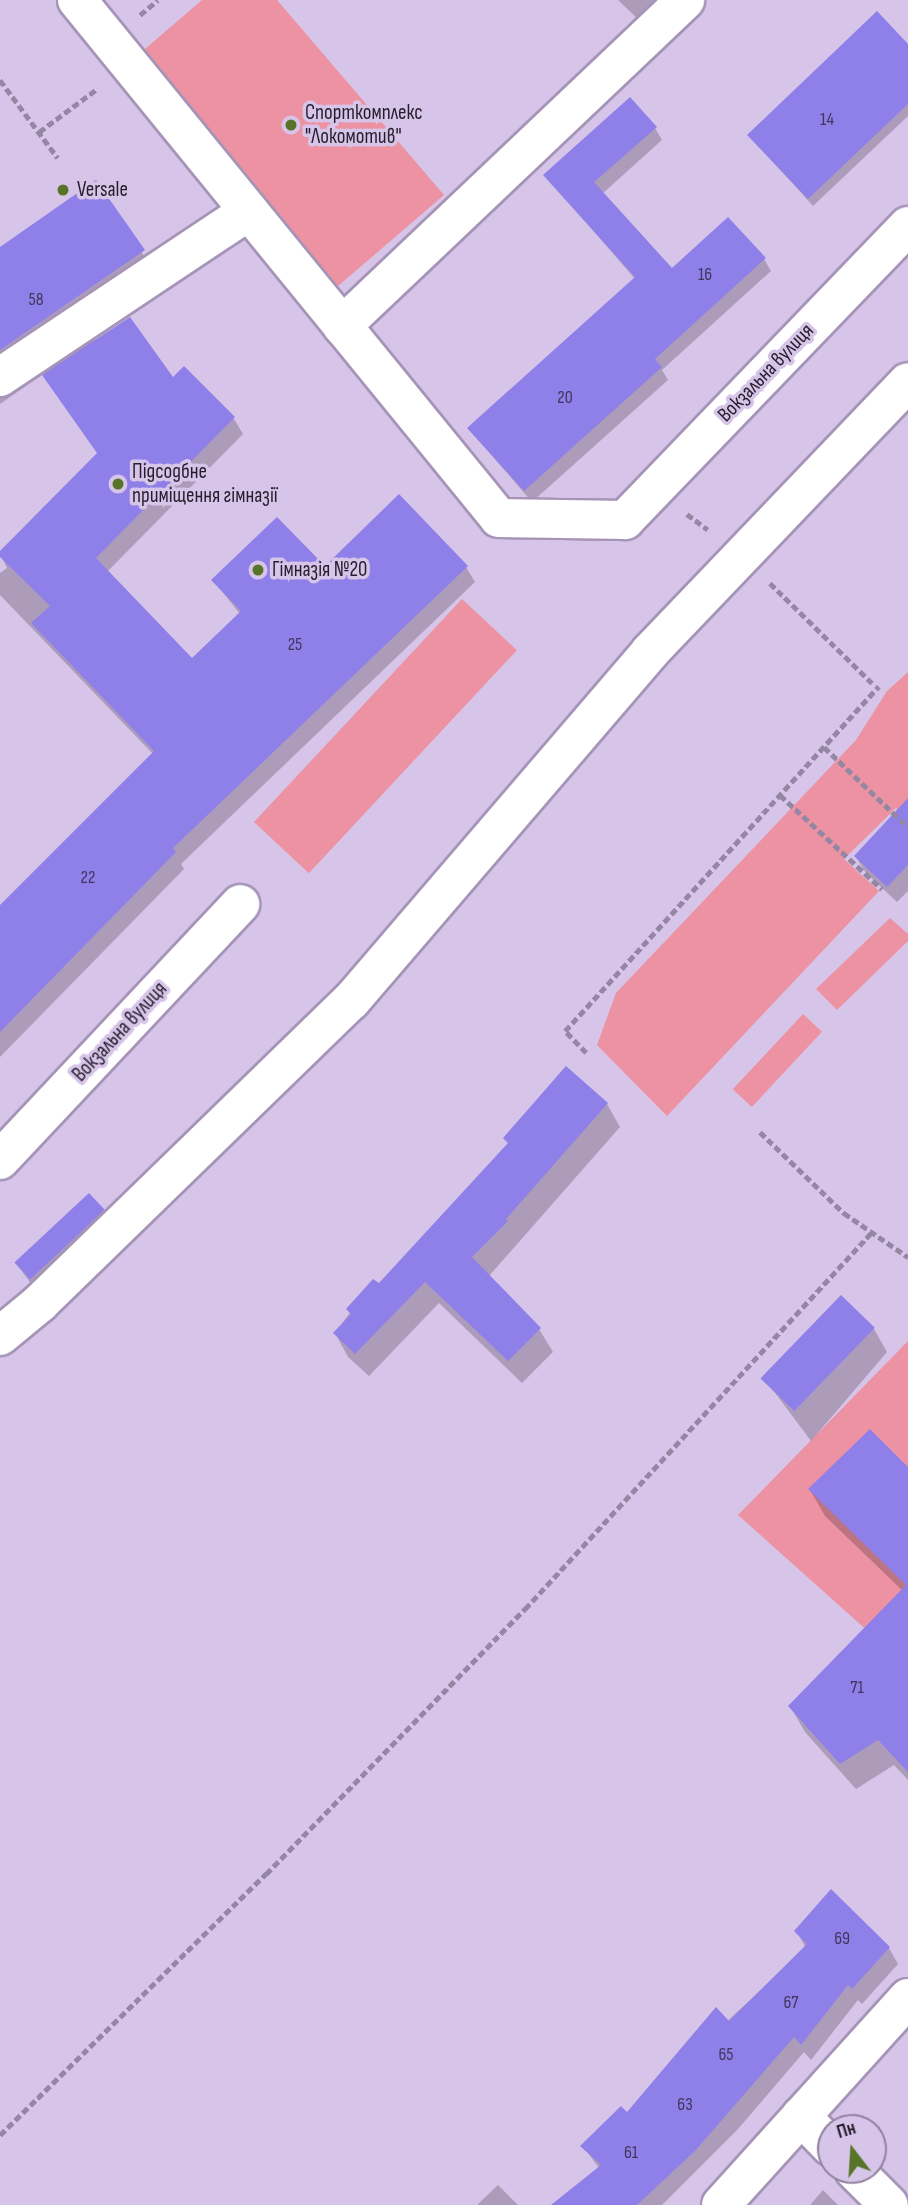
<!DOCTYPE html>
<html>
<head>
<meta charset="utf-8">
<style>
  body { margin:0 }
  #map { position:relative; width:908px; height:2205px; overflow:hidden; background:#d7c4e9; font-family:"Sofia Sans Condensed",sans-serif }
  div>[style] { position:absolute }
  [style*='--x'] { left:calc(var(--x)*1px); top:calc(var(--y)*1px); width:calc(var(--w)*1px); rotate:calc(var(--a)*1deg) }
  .green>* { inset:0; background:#ec92a3; transform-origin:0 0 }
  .shadow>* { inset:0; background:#0003 }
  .building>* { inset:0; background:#8e80e8; transform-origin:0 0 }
  .path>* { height:4.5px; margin-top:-2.25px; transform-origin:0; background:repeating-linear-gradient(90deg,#9586a3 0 7px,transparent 0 10.5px) }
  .roads { filter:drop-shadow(2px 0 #a694b7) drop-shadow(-2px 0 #a694b7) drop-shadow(0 2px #a694b7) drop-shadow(0 -2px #a694b7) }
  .minor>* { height:38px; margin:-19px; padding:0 19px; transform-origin:19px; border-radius:19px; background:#fff }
  .dots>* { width:19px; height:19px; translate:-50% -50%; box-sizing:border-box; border:4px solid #d7c4e9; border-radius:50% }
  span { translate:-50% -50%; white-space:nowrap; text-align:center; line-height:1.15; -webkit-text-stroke:7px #d7c4e9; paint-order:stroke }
  .number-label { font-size:18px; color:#3f365b }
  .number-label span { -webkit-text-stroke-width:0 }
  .poi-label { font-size:21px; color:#251e2c }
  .left { translate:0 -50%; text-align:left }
  .street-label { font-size:21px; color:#251e2c }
  .north { position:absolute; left:817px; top:2114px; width:70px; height:70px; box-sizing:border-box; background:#d7c4e9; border:2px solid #90829d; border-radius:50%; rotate:343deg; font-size:19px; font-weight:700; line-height:28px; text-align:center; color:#251e2c }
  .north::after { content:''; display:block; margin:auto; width:24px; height:32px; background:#577429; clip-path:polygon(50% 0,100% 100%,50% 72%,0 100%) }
</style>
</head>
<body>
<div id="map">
  <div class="green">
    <i style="clip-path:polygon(202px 0,277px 0,444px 195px,337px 287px,138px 55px)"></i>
    <i style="left:462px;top:599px;width:75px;height:305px;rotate:43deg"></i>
    <i style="clip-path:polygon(908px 672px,908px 820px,896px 808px,844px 859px,879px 891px,667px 1116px,597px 1045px,616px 993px,856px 740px,887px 691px)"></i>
    <i style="clip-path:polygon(890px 918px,908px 934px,908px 941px,837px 1010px,816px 989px)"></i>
    <i style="left:803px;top:1014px;width:26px;height:103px;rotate:43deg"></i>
    <i style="clip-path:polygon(908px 1341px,908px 1667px,738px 1515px)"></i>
  </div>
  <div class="shadow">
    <i style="clip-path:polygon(618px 0,666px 0,642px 23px)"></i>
    <i style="clip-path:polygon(908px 47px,908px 116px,813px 206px,749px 135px)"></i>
    <i style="clip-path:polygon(655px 128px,662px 140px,602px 194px,672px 271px,764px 259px,771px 271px,662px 370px,668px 380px,532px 502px,469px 429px,635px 279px,545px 175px)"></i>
    <i style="clip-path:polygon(96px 183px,166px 289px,93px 339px,172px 380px,184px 368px,234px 419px,243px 434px,107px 572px,192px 661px,240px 614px,213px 580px,325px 568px,466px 567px,475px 582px,181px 864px,184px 869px,0 1057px,0 907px,153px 754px,0 595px,0 573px,7px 568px,0 553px,98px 454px,43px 374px,0 404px,0 249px)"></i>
    <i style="clip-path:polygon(908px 832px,908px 891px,897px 902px,866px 873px,856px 857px)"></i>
    <i style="clip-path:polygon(607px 1104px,620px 1127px,489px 1276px,539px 1329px,553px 1352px,522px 1383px,439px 1303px,369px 1376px,348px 1357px,335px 1333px,373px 1281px,379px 1286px,509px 1145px,505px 1138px)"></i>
    <i style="clip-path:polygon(103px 1211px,117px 1234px,45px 1303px,16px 1263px)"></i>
    <i style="clip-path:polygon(874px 1329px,887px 1352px,811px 1441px,767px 1382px)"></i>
    <i style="clip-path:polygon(908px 1469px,908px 1780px,894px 1765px,856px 1789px,805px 1732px,790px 1706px,903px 1591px,825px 1516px,810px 1490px)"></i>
    <i style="clip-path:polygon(796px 1931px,889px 1948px,898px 1964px,862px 2004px,858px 2000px,811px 2060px,804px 2052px,738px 2129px,662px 2205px,558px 2205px,599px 2168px,583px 2146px,627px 2114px,806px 1948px)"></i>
    <i style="clip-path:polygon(498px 2185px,518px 2205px,477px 2205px)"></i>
    <i style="clip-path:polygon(823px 2190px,838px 2205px,810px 2205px)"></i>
  </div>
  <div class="building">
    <i style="clip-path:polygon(877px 11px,908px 44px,908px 104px,808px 199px,747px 135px)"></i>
    <i style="clip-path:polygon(630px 97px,657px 127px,594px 182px,672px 268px,728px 217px,766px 258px,655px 359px,662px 367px,524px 491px,467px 428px,635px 277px,543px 175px)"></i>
    <i style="clip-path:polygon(96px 180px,145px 250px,0 350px,0 247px)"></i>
    <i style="clip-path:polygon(130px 317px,173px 377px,184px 366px,235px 417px,96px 558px,192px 658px,241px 611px,211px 580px,277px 517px,325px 566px,399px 494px,468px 566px,173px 848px,176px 852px,0 1032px,0 905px,154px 751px,31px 623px,50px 606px,0 557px,0 551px,97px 453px,42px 375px)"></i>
    <i style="clip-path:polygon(908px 798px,908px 865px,887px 887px,854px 856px)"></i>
    <i style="clip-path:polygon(566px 1066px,608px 1103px,506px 1219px,508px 1221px,472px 1257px,541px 1328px,508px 1361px,425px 1282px,355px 1354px,333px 1333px,351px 1314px,346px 1309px,373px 1279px,379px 1283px,508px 1143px,503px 1138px)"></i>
    <i style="left:89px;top:1193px;width:23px;height:102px;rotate:47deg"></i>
    <i style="left:841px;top:1295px;width:47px;height:116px;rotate:44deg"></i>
    <i style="clip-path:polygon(870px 1429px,908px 1467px,908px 1772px,878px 1740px,840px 1764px,788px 1706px,906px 1585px,808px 1489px)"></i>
    <i style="clip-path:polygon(831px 1889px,890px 1947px,852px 1989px,848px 1985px,801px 2045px,794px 2037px,695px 2151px,637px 2205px,551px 2205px,601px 2165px,580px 2146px,621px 2106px,627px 2112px,716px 2007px,729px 2021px,807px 1944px,794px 1931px)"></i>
  </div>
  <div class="path">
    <i style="--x:140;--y:15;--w:23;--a:-40"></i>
    <i style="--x:0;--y:80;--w:97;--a:53.4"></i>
    <i style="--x:39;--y:132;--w:72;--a:-36.6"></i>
    <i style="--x:687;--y:514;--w:26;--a:37"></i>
    <i style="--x:770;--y:583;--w:143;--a:44.4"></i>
    <i style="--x:824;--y:747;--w:116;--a:43.6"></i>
    <i style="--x:780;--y:795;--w:139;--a:42.7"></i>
    <i style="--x:586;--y:1053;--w:30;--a:-134"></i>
    <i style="--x:565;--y:1031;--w:466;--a:-47.7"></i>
    <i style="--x:760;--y:1132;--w:117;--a:44"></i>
    <i style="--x:844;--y:1213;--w:78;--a:34.5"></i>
    <i style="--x:0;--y:2135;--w:373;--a:-44.5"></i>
    <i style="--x:266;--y:1874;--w:371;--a:-45.7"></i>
    <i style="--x:525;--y:1609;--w:511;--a:-47.38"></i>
  </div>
  <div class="roads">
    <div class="minor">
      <i style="--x:77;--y:0;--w:668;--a:50.83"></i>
      <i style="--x:499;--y:518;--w:126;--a:0.9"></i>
      <i style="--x:625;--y:520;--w:408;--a:-46.1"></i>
      <i style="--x:342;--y:326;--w:473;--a:-43.5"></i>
      <i style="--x:0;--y:377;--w:299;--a:-33.7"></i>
      <i style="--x:0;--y:1160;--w:351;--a:-46.8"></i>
      <i style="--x:0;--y:1336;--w:52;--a:-39.5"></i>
      <i style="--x:40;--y:1303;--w:434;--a:-44.2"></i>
      <i style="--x:351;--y:1001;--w:460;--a:-49.4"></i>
      <i style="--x:650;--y:652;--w:373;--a:-46.3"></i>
      <i style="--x:801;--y:2116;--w:43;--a:45.9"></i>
      <i style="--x:854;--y:2170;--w:49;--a:45"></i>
      <i style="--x:721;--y:2205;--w:279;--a:-47.9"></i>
    </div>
  </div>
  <div class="dots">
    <i style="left:291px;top:125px;background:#577429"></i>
    <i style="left:63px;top:190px;background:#577429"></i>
    <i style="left:118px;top:484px;background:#577429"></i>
    <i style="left:258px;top:570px;background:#577429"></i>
  </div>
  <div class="number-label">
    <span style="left:827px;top:120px">14</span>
    <span style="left:705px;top:275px">16</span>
    <span style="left:36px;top:300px">58</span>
    <span style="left:565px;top:398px">20</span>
    <span style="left:295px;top:645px">25</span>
    <span style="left:88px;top:878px">22</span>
    <span style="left:857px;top:1688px">71</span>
    <span style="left:842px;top:1939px">69</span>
    <span style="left:791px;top:2003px">67</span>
    <span style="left:726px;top:2055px">65</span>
    <span style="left:685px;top:2105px">63</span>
    <span style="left:631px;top:2153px">61</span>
  </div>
  <div class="poi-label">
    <span class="left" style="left:305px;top:125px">Спорткомплекс<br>"Локомотив"</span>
    <span class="left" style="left:77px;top:190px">Versale</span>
    <span class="left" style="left:132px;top:484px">Підсодбне<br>приміщення гімназії</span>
    <span class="left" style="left:272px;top:570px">Гімназія №20</span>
  </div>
  <div class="street-label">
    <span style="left:766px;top:373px;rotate:-46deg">Вокзальна вулиця</span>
    <span style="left:120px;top:1032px;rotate:-47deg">Вокзальна вулиця</span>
  </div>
  <div class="north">Пн</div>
</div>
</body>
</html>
